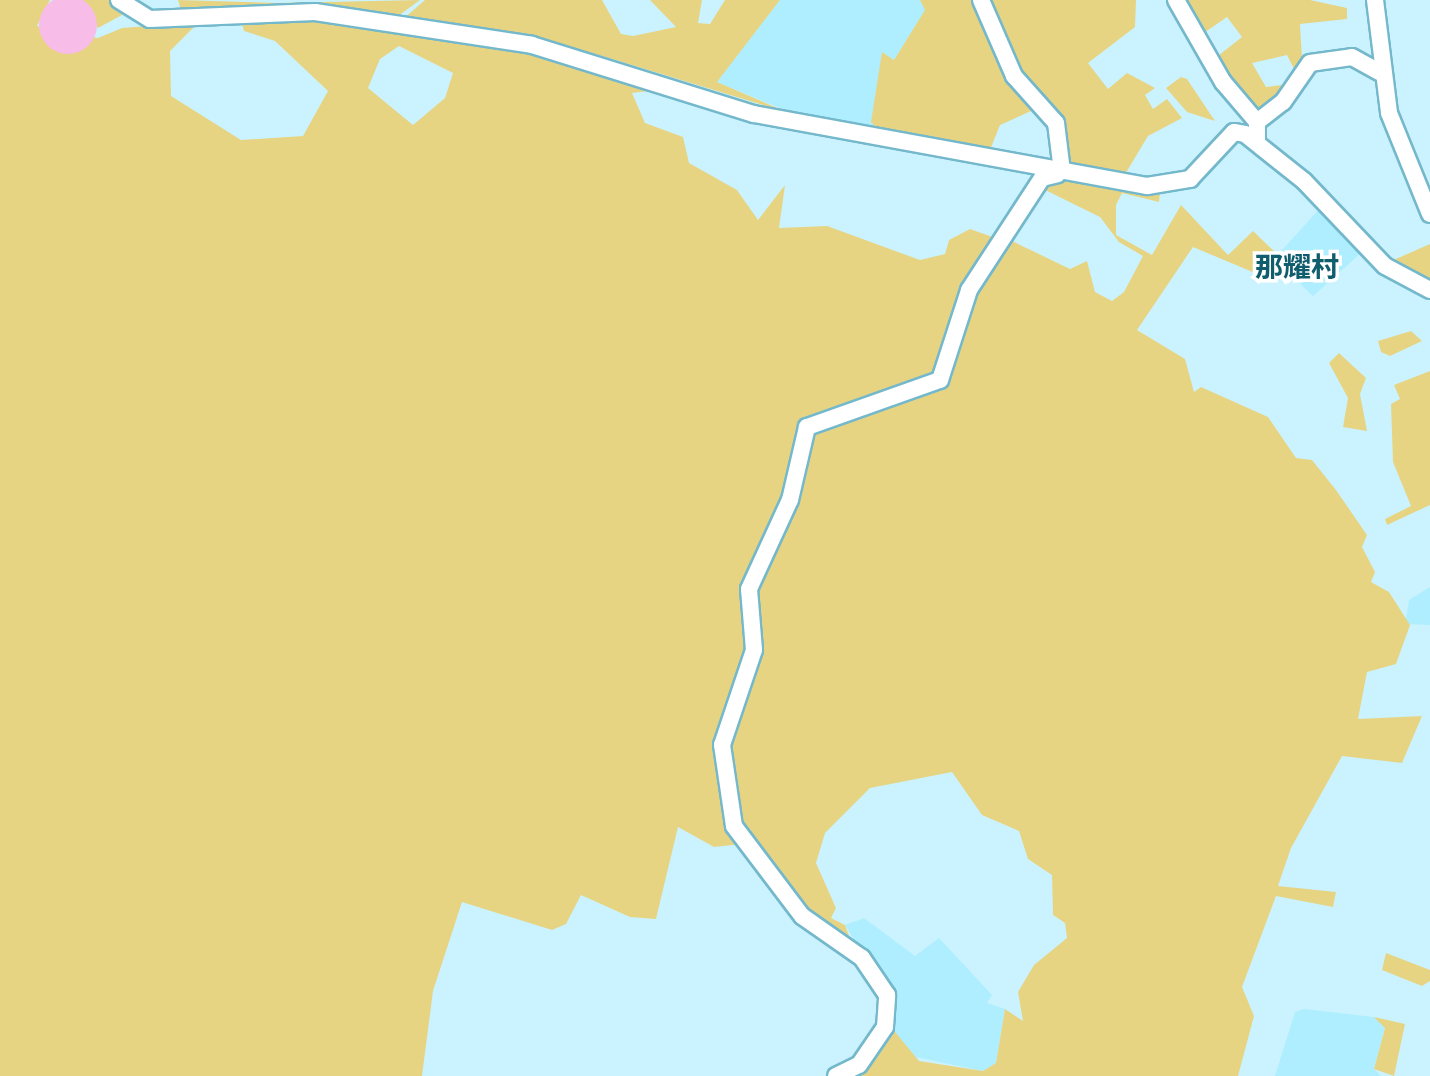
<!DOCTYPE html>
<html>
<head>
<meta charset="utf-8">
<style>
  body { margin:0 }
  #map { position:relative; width:1430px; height:1076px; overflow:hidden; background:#cbf3ff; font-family:"PT Sans Narrow","Noto Sans SC",sans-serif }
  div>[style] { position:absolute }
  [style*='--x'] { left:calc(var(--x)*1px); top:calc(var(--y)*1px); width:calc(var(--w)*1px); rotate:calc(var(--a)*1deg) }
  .built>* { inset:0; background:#afeeff }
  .green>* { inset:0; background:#e7d483 }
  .water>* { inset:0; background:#f7bce7 }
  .round { border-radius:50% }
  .roads { filter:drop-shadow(2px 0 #74b8cb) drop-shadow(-2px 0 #74b8cb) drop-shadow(0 2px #74b8cb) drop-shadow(0 -2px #74b8cb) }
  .street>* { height:16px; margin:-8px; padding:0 8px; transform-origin:8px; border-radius:8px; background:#fff }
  span { translate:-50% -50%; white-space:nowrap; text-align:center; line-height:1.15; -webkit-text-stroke:7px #fff; paint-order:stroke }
  .quarter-label { font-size:28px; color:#105d6e; font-weight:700 }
</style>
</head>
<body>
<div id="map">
  <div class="built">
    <i style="clip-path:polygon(780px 0,920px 0,926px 9px,894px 60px,882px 53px,882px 134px,807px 119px,716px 82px)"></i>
    <i style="clip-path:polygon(1322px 206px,1361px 253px,1313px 296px,1274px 259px)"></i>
    <i style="clip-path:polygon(1430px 587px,1430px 625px,1405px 624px,1409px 600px)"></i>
    <i style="clip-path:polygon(864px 918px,915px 956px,939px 938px,992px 995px,987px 1003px,1005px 1009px,996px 1063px,983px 1071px,911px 1056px,891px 1027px,893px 1004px,845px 925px)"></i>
    <i style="clip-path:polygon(1304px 1009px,1374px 1017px,1385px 1027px,1374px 1069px,1381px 1076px,1275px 1076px,1295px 1012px)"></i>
  </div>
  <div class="green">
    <i style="clip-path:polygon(evenodd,0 0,50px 0,37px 26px,98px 38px,122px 28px,199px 22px,170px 51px,171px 96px,241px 140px,303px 136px,328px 91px,275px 41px,244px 31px,242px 23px,320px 18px,539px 52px,743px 119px,648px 91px,632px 93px,645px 123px,683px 137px,689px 163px,737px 190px,758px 220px,785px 185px,779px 228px,827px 226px,920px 260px,945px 254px,949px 240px,970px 229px,998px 239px,937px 378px,806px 425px,794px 482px,760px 560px,746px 672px,721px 723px,741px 844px,714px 847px,678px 827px,656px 919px,630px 917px,581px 895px,566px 924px,552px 930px,462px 902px,433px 991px,422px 1076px,0 1076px,0 0,399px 46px,453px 73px,445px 98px,413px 125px,368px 88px,380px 59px,399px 46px)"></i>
    <i style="clip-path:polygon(80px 0,115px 0,122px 15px,98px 28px)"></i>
    <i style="clip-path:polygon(178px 0,277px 3px,420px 0,394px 19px,181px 10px)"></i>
    <i style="clip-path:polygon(425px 0,602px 0,621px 34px,633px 36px,676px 27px,650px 0,702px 0,698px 23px,710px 24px,725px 0,780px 0,717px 82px,789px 113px,599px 55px,403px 19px)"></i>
    <i style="clip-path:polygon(920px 0,977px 0,1040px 107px,1000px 125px,988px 155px,882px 134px,871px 122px,882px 52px,894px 60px,925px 10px)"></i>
    <i style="clip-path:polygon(985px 0,1136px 0,1135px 27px,1088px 63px,1108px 89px,1127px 73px,1155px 88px,1145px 95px,1153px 109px,1167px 99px,1182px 118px,1148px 136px,1124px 176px,1069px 169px)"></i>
    <i style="clip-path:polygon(1181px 0,1310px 0,1347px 8px,1347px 19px,1300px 24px,1302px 59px,1295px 71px,1287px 55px,1252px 63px,1266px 87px,1290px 84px,1259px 110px,1214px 59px,1242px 37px,1227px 17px,1201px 35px)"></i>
    <i style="clip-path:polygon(1181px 77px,1187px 79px,1215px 121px,1187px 112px,1166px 88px)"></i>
    <i style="clip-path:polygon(1070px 180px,1160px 190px,1159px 202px,1122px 193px,1116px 205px,1116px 235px,1152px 255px,1181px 205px,1228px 255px,1253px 231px,1277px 254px,1255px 273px,1193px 247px,1137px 330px,1185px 359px,1194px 392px,1201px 387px,1268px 417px,1296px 458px,1312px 460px,1336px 490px,1367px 535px,1362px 547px,1375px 572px,1371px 582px,1389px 592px,1410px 625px,1396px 664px,1367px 672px,1358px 719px,1422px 716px,1402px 763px,1342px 756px,1291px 848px,1278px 886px,1336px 892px,1333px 907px,1276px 896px,1242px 987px,1254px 1016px,1238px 1076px,849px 1076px,891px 1027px,919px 1061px,983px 1071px,996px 1063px,1005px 1009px,1023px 1021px,1018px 992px,1034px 965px,1067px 938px,1065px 923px,1053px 915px,1052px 875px,1028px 859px,1019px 831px,982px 815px,952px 772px,870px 788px,825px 833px,816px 863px,836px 908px,831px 918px,845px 925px,851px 941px,805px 915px,744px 840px,724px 744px,751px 675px,752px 591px,809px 429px,941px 383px,961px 314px,1010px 240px,1070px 269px,1087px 261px,1095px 292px,1112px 301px,1124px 292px,1143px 256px,1119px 242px,1100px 217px,1041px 188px)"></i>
    <i style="clip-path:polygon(1430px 244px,1430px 285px,1389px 262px)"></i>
    <i style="clip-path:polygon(1411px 331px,1422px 341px,1390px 356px,1381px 352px,1378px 341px)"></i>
    <i style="clip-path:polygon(1339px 353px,1366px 378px,1360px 394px,1367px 431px,1343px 427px,1348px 398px,1329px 363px)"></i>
    <i style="clip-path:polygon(1430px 371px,1430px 505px,1387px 525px,1385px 519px,1411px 506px,1393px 462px,1391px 404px,1400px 399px,1394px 385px)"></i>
    <i style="clip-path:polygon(1386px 953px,1430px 970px,1430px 981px,1422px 986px,1382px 970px)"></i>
    <i style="clip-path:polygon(1374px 1017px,1405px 1024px,1394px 1076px,1374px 1069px,1385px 1028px)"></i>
  </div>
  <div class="water">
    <i class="round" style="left:39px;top:-4px;width:58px;height:58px"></i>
  </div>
  <div class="roads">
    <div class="street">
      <i style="--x:119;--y:0;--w:36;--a:32"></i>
      <i style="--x:150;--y:19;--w:165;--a:-2.4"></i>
      <i style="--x:315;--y:12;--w:219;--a:8.6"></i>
      <i style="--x:532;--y:45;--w:232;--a:17.3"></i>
      <i style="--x:754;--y:114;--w:400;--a:10.4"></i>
      <i style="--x:1147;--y:186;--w:44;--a:-9.2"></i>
      <i style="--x:1190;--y:179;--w:64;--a:-46.9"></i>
      <i style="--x:1234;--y:132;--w:11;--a:10"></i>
      <i style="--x:1245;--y:134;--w:75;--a:38.5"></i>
      <i style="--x:1304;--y:181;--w:117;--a:46.4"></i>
      <i style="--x:1385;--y:266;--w:51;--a:28.1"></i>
      <i style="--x:981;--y:0;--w:83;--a:66.5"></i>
      <i style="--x:1014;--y:76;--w:63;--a:48.2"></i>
      <i style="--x:1056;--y:123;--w:48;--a:82.9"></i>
      <i style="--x:1176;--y:0;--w:95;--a:60.2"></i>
      <i style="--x:1223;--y:82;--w:52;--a:49.6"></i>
      <i style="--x:1257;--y:122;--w:19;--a:90"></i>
      <i style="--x:1375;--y:0;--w:114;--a:82.9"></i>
      <i style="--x:1389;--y:113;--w:109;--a:67.9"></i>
      <i style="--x:1257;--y:122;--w:33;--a:-38"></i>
      <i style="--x:1283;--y:102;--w:47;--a:-55.3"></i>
      <i style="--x:1310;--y:63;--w:42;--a:-8.1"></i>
      <i style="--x:1352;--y:57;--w:31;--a:29"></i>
      <i style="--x:836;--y:1076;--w:25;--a:-26"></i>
      <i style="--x:859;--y:1065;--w:46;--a:-55.6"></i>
      <i style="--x:885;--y:1027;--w:32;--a:-86"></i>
      <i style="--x:887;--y:995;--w:45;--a:-124"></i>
      <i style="--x:862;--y:958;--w:73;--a:-145"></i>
      <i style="--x:802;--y:916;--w:113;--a:-127.1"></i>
      <i style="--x:734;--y:826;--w:82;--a:-98.4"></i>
      <i style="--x:722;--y:745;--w:100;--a:-71.4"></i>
      <i style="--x:754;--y:650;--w:61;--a:-94.7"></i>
      <i style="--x:749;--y:589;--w:98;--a:-65.3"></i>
      <i style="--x:790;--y:500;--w:75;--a:-76.9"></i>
      <i style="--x:807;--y:427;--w:141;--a:-19.5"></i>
      <i style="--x:940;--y:380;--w:95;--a:-72.1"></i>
      <i style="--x:969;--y:290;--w:134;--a:-56.9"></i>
      <i style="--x:1042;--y:178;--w:16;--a:-14"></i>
    </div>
  </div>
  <div class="quarter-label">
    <span style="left:1297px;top:267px">那耀村</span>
  </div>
</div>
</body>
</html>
